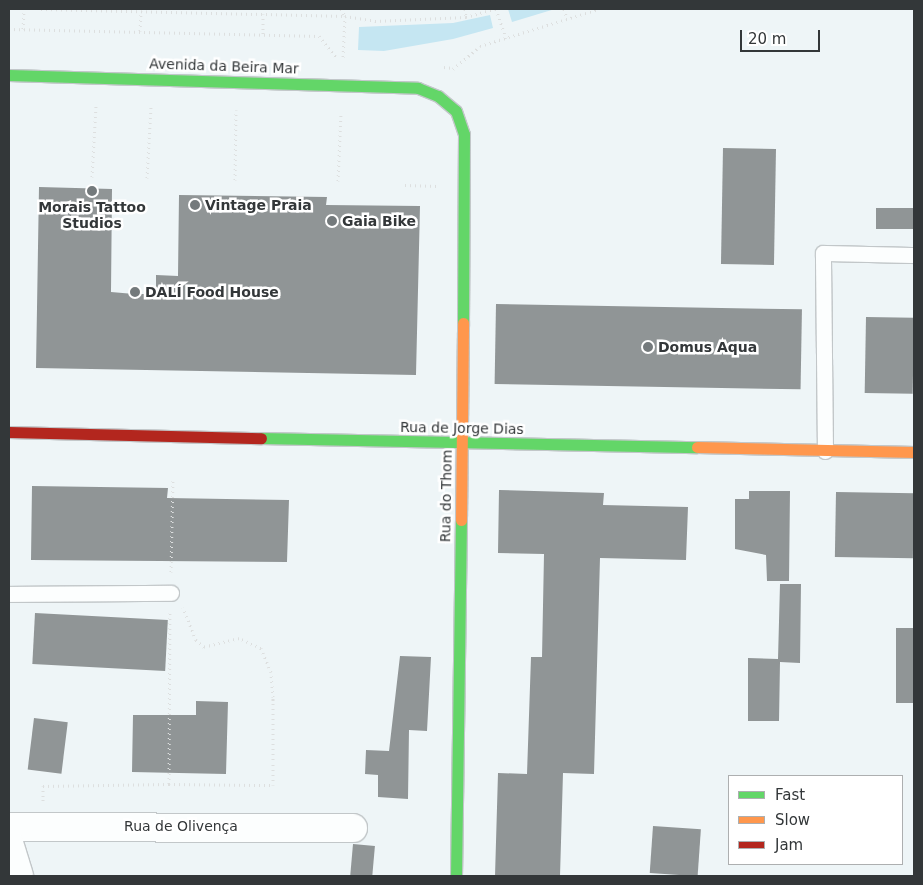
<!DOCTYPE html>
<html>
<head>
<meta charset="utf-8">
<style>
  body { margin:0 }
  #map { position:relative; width:923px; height:885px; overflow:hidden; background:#eef5f7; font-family:"DejaVu Sans",sans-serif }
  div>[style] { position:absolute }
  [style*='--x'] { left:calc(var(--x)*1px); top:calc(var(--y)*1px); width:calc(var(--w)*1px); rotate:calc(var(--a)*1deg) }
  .green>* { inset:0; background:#c5e6f2 }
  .building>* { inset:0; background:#909596; transform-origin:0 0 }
  .path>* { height:3px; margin-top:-1.5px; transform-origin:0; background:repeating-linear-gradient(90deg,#dddfdf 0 1px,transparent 0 5px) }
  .roads { filter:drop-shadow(1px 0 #c2c7c9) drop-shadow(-1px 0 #c2c7c9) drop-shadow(0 1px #c2c7c9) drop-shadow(0 -1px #c2c7c9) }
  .lane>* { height:15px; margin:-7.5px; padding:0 7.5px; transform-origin:7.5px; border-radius:7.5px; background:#fcfefe }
  .street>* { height:28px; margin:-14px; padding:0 14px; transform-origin:14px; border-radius:14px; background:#fcfefe }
  .fast>* { height:11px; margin:-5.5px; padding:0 5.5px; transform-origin:5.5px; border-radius:5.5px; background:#63d668 }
  .slow>* { height:11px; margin:-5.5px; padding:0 5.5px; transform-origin:5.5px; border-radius:5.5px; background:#ff974d }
  .jam>* { height:11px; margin:-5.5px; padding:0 5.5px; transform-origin:5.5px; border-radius:5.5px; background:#b3261e }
  .dots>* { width:14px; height:14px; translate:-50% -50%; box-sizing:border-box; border:2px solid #fff; border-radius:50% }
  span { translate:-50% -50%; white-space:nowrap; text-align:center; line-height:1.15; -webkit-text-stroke:5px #fff; paint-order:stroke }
  .street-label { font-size:14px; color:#333739 }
  .poi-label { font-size:14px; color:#333739; font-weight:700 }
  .left { translate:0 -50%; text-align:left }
  .frame { position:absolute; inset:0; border:10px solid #333739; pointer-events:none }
  .legend { position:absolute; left:728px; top:775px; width:175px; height:90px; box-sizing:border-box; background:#fff; border:1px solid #adafb0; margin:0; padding:6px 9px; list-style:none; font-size:15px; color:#333739 }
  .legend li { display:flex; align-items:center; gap:10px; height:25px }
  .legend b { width:25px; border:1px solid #adafb0 }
  .scale { position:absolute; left:740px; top:30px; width:80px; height:22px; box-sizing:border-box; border:2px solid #333739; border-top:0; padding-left:6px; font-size:15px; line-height:18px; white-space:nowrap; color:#333739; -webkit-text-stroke:4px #fff; paint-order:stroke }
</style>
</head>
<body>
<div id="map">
  <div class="green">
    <i style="clip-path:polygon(508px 9px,555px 9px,512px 22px)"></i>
    <i style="clip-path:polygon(490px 15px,493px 28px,453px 39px,384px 51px,358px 50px,359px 27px,453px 23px)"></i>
  </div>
  <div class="building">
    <i style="left:723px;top:148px;width:53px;height:116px;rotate:1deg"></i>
    <i style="clip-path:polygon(39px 187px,112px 189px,111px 292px,134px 294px,156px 294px,156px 275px,178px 276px,179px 195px,327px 197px,326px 205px,420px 206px,416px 375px,36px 368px)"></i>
    <i style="left:914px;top:208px;width:21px;height:38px;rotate:90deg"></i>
    <i style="left:496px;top:304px;width:306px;height:80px;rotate:1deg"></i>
    <i style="left:866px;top:317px;width:48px;height:76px;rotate:1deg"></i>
    <i style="clip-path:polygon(32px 486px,168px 488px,167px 498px,289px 500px,287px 562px,31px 560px)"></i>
    <i style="clip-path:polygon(499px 490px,604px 493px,603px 505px,688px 507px,686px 560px,600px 558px,594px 774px,563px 773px,560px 876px,495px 876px,498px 773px,527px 774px,531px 657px,542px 657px,544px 554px,498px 553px)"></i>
    <i style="clip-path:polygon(749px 491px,790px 491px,789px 581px,767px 581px,766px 555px,735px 549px,735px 499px,749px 499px)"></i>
    <i style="left:836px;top:492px;width:78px;height:65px;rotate:1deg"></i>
    <i style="clip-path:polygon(780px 584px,801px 584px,800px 663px,780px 662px,779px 721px,748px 721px,748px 658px,778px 659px)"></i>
    <i style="left:35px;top:613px;width:133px;height:51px;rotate:3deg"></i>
    <i style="left:896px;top:628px;width:18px;height:75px"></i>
    <i style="clip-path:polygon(400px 656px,431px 657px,427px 731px,409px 730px,408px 799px,378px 797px,378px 775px,365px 774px,366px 750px,389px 751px)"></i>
    <i style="clip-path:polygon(196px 701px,228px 702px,226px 774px,132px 772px,133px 715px,196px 715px)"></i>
    <i style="left:34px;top:718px;width:34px;height:52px;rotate:7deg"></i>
    <i style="left:653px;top:826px;width:48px;height:47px;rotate:4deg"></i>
    <i style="left:353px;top:844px;width:22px;height:32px;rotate:5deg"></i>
  </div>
  <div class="path">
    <i style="--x:41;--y:9;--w:304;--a:1.3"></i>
    <i style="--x:345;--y:16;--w:30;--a:9"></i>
    <i style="--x:375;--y:21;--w:91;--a:-2.5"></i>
    <i style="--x:466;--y:17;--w:29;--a:-16"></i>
    <i style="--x:341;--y:9;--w:8;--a:60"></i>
    <i style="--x:345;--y:16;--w:42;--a:92.7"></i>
    <i style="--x:465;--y:9;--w:8;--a:83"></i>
    <i style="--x:496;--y:9;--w:31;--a:71"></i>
    <i style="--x:564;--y:9;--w:10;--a:73"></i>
    <i style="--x:9;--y:29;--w:310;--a:1.3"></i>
    <i style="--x:319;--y:36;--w:28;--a:51"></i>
    <i style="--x:23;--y:29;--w:20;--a:-87"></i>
    <i style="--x:140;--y:31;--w:20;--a:-87"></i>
    <i style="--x:263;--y:34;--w:20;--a:-90"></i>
    <i style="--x:444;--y:67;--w:9;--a:6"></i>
    <i style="--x:453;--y:69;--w:35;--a:-40"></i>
    <i style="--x:480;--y:46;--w:125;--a:-17.3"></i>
    <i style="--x:92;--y:177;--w:72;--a:-86.8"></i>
    <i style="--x:147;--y:178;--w:71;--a:-86.8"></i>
    <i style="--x:235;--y:180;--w:70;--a:-89.2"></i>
    <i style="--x:338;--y:181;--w:69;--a:-87.5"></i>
    <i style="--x:405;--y:185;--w:32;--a:2"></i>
    <i style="--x:171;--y:572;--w:92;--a:-88.8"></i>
    <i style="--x:169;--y:784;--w:104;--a:0.6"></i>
    <i style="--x:273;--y:785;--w:88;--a:-90"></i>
    <i style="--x:273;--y:697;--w:25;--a:-95"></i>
    <i style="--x:271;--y:672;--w:26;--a:-113"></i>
    <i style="--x:261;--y:648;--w:24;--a:-156"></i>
    <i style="--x:239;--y:638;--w:36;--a:166"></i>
    <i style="--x:204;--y:647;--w:11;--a:-139"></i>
    <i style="--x:196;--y:640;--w:35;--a:-112"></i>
    <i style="--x:43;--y:801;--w:15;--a:-90"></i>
    <i style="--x:43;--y:786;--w:126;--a:-0.9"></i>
    <i style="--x:169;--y:784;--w:171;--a:-89.7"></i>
  </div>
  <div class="roads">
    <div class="lane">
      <i style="--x:825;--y:451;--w:198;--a:-90.6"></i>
      <i style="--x:823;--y:253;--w:91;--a:1.3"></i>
      <i style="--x:9;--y:594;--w:162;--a:-0.4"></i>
    </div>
    <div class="street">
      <i style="--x:9;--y:827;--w:344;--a:0.2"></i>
      <i style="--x:9;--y:843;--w:34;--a:73"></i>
    </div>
    <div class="fast">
      <i style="--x:9;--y:75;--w:409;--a:1.8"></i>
      <i style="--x:418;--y:88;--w:22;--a:22"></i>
      <i style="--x:438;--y:96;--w:23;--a:40"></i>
      <i style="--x:456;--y:111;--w:24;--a:71"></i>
      <i style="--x:464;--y:134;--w:189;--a:90.3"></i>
      <i style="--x:261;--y:438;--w:436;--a:1.2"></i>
      <i style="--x:456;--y:876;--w:356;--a:-89.2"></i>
    </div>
    <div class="slow">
      <i style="--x:697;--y:447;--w:217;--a:1.3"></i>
      <i style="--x:461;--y:520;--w:197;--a:-89.4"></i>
    </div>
    <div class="jam">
      <i style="--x:9;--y:432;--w:252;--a:1.4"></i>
    </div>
  </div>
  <div class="dots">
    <i style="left:92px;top:191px;background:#747a7c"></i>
    <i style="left:195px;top:205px;background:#747a7c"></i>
    <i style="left:332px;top:221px;background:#747a7c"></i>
    <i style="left:135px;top:292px;background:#747a7c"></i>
    <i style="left:648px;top:347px;background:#747a7c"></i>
  </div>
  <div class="street-label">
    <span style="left:224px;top:66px;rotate:2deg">Avenida da Beira Mar</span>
    <span style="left:462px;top:428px;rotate:1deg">Rua de Jorge Dias</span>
    <span style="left:446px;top:496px;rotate:-89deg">Rua do Thom</span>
    <span style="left:181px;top:826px">Rua de Olivença</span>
  </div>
  <div class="poi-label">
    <span class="left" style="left:205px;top:205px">Vintage Praia</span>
    <span style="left:92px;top:215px">Morais Tattoo<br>Studios</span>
    <span class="left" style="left:342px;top:221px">Gaia Bike</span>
    <span class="left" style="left:145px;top:292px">DALÍ Food House</span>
    <span class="left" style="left:658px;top:347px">Domus Aqua</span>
  </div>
  <div class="frame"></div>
  <ul class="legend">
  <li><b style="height:6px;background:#63d668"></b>Fast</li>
  <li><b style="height:6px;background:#ff974d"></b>Slow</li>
  <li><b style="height:6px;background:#b3261e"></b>Jam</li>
  </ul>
  <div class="scale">20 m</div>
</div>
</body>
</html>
